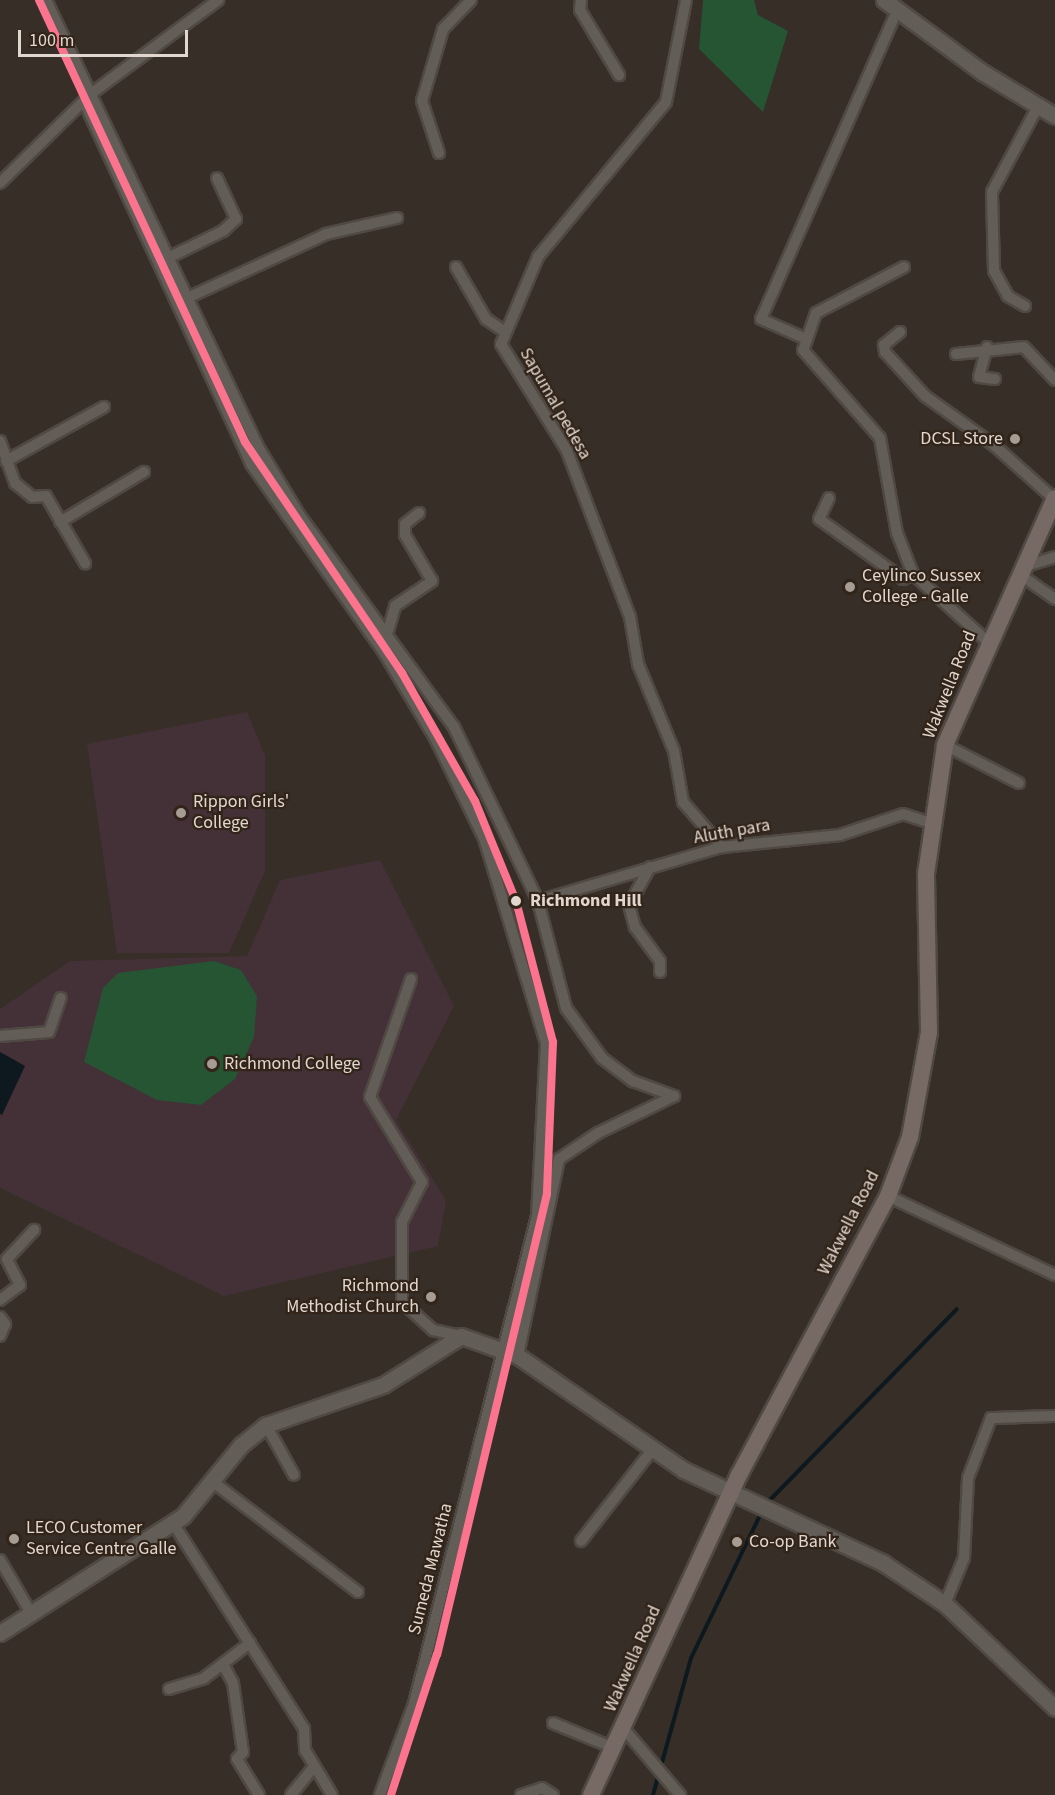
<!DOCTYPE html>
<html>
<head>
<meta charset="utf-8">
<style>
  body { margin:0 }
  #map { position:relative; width:1055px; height:1795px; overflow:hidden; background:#362e27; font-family:"Source Sans 3",sans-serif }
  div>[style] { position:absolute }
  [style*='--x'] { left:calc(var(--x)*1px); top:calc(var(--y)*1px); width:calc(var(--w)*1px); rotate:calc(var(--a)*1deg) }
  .education>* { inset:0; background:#433137 }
  .green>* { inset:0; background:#255533 }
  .water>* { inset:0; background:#0d191f }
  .stream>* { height:4px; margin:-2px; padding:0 2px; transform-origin:2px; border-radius:2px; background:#0d191f }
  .roads { filter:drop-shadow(2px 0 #504943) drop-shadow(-2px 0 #504943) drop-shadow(0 2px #504943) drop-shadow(0 -2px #504943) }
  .street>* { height:10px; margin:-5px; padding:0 5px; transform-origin:5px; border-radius:5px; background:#635d57 }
  .secondary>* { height:15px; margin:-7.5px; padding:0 7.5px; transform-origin:7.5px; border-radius:7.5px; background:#635d57 }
  .primary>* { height:16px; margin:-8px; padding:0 8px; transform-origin:8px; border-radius:8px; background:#776963 }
  .rail-1>* { height:8px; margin:-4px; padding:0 4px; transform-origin:4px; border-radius:4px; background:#fc738d }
  .dots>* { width:16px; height:16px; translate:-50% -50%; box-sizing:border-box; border:3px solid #322418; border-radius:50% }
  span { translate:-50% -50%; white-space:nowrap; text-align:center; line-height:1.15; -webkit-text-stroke:4.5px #322418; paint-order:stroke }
  .street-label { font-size:18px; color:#e1d7cf }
  .poi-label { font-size:18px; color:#e1d7cf }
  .right { translate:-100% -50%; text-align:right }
  .left { translate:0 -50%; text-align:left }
  .stop-label { font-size:18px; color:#e1d7cf; font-weight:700 }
  .scale { position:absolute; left:18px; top:30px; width:170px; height:27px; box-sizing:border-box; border:3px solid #e1d7cf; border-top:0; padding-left:8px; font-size:18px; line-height:21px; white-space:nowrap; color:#e1d7cf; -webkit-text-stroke:4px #322418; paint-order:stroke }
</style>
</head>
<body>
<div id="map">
  <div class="education">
    <i style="clip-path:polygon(247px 712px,265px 755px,265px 871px,229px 953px,117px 953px,87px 744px)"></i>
    <i style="clip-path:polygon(380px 860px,454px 1006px,396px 1120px,446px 1200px,438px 1246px,224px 1296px,0 1188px,0 1009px,70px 961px,247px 956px,280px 880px)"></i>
  </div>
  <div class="green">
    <i style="clip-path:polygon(703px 0,754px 0,758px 15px,788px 31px,763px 112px,699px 49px)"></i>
    <i style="clip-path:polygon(214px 961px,241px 970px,257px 996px,254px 1037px,235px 1079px,201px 1105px,157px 1100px,84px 1062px,103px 988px,118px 973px)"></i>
  </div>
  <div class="water">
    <i style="clip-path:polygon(0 1052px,25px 1066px,2px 1115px,0 1114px)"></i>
  </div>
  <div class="stream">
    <i style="--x:765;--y:1505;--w:274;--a:-45.6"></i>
    <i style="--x:653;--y:1795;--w:142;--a:-74.5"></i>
    <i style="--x:691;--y:1658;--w:163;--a:-64.2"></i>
  </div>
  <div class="roads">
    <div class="street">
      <i style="--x:46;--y:0;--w:498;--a:64.6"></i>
      <i style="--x:260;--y:450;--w:77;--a:58.8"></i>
      <i style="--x:300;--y:516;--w:261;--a:53.9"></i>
      <i style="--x:454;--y:727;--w:193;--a:64.2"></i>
      <i style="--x:538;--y:901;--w:111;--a:75.3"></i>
      <i style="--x:566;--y:1008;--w:62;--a:54.2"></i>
      <i style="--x:602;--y:1058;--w:39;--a:37"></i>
      <i style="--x:633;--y:1081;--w:44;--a:20.1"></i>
      <i style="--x:674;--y:1096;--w:85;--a:154"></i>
      <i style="--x:598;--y:1133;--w:47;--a:146.3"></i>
      <i style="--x:559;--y:1159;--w:201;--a:101.8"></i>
      <i style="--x:581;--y:0;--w:10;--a:96"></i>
      <i style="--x:580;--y:10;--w:76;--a:59"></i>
      <i style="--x:686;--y:0;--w:104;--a:101.1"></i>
      <i style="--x:666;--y:102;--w:201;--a:129.6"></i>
      <i style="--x:538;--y:257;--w:95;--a:113"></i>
      <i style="--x:501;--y:344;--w:126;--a:58.3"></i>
      <i style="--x:567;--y:451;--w:178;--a:69.2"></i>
      <i style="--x:630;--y:617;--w:48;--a:80.3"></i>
      <i style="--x:638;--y:664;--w:94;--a:67.5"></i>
      <i style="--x:674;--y:751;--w:52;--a:80"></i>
      <i style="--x:683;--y:802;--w:60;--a:49.1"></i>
      <i style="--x:84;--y:102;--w:399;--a:65.2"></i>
      <i style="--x:251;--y:464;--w:229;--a:54.8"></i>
      <i style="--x:383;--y:651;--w:101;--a:59.1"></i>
      <i style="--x:435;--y:738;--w:111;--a:63.9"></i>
      <i style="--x:484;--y:838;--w:215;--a:73.2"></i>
      <i style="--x:546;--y:1044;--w:172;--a:93"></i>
      <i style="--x:537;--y:1216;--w:503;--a:104.15"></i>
      <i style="--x:414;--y:1704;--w:97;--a:110.5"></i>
      <i style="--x:439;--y:153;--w:55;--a:-108.1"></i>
      <i style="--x:422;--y:101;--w:75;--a:-73.7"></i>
      <i style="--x:443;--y:29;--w:40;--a:-46"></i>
      <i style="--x:0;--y:183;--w:129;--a:-44.4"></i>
      <i style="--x:92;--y:93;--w:157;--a:-36.4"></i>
      <i style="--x:166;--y:259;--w:64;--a:-26.2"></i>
      <i style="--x:223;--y:231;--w:18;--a:-43"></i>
      <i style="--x:236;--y:219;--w:45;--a:-114.9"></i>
      <i style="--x:456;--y:267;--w:60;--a:60"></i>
      <i style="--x:486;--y:319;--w:22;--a:34"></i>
      <i style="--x:904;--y:267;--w:99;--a:152.4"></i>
      <i style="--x:816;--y:313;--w:39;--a:109"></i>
      <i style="--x:803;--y:350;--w:117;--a:48.8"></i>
      <i style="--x:880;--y:438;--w:97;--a:79.9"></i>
      <i style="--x:897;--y:533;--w:44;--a:68.7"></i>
      <i style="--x:913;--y:574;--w:101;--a:42.2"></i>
      <i style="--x:185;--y:299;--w:155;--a:-24.7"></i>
      <i style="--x:326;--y:234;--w:73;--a:-12.7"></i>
      <i style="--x:1025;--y:306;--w:20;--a:-150"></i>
      <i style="--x:1008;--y:296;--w:29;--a:-119"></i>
      <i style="--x:994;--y:271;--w:79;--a:-91.5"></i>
      <i style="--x:992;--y:192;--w:95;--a:-61.8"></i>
      <i style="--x:900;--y:332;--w:21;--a:141"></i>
      <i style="--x:884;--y:345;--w:7;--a:82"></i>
      <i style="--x:885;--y:352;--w:59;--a:47.7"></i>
      <i style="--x:925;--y:396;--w:86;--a:35.5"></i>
      <i style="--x:995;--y:446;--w:79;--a:41.9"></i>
      <i style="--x:804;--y:338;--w:47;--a:-156.2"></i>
      <i style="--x:761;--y:319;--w:337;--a:-66.2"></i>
      <i style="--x:987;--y:347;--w:31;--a:105"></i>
      <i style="--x:979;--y:377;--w:16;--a:7"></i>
      <i style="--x:956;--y:354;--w:68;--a:-5.9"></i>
      <i style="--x:1024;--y:347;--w:45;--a:46.8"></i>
      <i style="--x:0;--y:441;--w:45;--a:70.3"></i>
      <i style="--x:15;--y:483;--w:22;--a:39"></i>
      <i style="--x:32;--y:497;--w:14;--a:-4"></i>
      <i style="--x:46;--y:496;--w:78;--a:59.8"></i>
      <i style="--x:6;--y:461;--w:112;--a:-28.9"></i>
      <i style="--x:829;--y:498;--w:23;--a:115"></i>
      <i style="--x:819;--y:519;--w:103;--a:35.5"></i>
      <i style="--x:903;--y:579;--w:11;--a:-27"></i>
      <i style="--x:60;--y:522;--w:98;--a:-30.8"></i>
      <i style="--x:1029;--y:565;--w:27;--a:-17"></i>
      <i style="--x:1022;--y:576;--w:40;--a:34.9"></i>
      <i style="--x:388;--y:631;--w:26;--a:-74"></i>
      <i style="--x:395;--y:606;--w:45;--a:-34"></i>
      <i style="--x:432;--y:581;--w:53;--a:-120.4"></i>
      <i style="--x:405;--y:535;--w:11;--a:-90"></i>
      <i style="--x:405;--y:524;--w:18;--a:-38"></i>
      <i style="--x:945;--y:745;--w:83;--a:27.2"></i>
      <i style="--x:650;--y:867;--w:43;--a:118.9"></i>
      <i style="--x:629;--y:905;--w:23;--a:75"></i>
      <i style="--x:635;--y:927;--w:42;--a:53.7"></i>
      <i style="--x:660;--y:961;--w:11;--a:90"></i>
      <i style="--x:538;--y:901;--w:192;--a:-16.4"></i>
      <i style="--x:722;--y:847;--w:119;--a:-5.8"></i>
      <i style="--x:840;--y:835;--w:66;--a:-18.4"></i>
      <i style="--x:903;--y:814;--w:29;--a:18"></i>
      <i style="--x:411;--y:979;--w:125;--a:109.2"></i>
      <i style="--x:370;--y:1097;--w:100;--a:58.5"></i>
      <i style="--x:422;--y:1182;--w:45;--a:116.6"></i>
      <i style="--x:402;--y:1222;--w:80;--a:90"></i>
      <i style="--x:402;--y:1302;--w:42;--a:42.1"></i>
      <i style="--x:433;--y:1330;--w:29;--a:12"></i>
      <i style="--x:0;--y:1036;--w:49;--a:-4.7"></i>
      <i style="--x:49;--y:1032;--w:36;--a:-71"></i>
      <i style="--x:888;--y:1196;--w:185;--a:25.3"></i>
      <i style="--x:0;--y:1300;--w:25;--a:-37"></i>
      <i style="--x:20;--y:1285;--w:29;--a:-117"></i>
      <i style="--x:7;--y:1259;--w:40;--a:-47"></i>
      <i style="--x:0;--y:1317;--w:9;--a:54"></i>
      <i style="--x:5;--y:1324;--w:13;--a:113"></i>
      <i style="--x:266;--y:1425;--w:57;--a:60.8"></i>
      <i style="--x:213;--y:1482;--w:182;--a:37.2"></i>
      <i style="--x:173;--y:1523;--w:244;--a:57.5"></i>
      <i style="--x:304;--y:1729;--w:21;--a:87"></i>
      <i style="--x:305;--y:1750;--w:52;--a:59"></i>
      <i style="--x:581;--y:1541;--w:115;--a:-52"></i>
      <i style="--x:0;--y:1560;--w:61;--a:59.7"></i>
      <i style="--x:945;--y:1604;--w:50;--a:-67.6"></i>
      <i style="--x:964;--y:1558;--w:80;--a:-87.1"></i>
      <i style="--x:968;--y:1478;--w:64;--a:-69"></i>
      <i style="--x:991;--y:1418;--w:64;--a:-1.8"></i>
      <i style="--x:224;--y:1666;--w:19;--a:62"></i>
      <i style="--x:233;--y:1683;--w:70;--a:81.8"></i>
      <i style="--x:243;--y:1752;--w:9;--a:131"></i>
      <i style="--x:237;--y:1759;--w:42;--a:58.6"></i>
      <i style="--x:169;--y:1689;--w:37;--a:-17"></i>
      <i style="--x:204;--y:1678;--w:58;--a:-37.3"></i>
      <i style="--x:553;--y:1723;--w:66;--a:22.3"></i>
      <i style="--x:624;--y:1729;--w:87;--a:49.7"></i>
      <i style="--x:291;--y:1795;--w:36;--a:-51"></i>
      <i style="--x:521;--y:1795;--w:22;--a:-18"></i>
      <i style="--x:542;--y:1788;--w:13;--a:32"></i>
    </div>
    <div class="secondary">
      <i style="--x:884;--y:0;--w:122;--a:36.3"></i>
      <i style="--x:982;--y:72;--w:85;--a:31.1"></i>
      <i style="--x:0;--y:1633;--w:217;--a:-32.6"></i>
      <i style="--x:183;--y:1516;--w:92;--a:-50.8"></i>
      <i style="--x:241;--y:1445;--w:32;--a:-39"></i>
      <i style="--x:266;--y:1425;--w:124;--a:-18.9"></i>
      <i style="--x:383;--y:1385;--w:92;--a:-32.1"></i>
      <i style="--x:461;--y:1336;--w:60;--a:19.3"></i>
      <i style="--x:518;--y:1356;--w:201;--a:34.5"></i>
      <i style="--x:684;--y:1470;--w:220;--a:25"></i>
      <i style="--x:883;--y:1563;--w:74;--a:33.5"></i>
      <i style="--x:945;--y:1604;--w:151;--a:43.4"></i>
    </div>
    <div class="primary">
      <i style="--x:591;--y:1795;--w:353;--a:-65.2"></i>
      <i style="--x:739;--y:1475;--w:316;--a:-61.9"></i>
      <i style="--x:888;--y:1196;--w:63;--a:-69.6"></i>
      <i style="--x:910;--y:1137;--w:107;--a:-79.7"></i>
      <i style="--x:929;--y:1032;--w:158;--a:-91.1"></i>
      <i style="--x:926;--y:874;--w:130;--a:-81.6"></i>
      <i style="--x:945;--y:745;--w:270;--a:-66"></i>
    </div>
  </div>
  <div class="rail-1">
    <i style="--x:39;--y:0;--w:488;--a:65"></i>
    <i style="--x:245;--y:442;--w:279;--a:55.8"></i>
    <i style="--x:402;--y:673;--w:147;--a:60.3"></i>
    <i style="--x:475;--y:801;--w:108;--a:67.7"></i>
    <i style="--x:516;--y:901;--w:146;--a:75.3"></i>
    <i style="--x:553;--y:1042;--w:152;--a:92.3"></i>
    <i style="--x:547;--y:1194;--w:473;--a:103.4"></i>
    <i style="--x:437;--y:1654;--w:148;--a:108.1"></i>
  </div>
  <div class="dots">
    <i style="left:1015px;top:439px;background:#a59c94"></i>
    <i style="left:850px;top:587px;background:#a59c94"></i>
    <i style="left:181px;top:813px;background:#a59c94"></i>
    <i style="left:516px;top:901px;background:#e1d7cf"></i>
    <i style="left:212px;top:1064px;background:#a59c94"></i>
    <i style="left:431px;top:1297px;background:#a59c94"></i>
    <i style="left:14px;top:1539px;background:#a59c94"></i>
    <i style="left:737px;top:1542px;background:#a59c94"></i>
  </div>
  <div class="street-label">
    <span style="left:555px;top:404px;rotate:60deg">Sapumal pedesa</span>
    <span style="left:950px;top:685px;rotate:-68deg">Wakwella Road</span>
    <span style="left:732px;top:832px;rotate:-10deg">Aluth para</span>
    <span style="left:849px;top:1223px;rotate:-63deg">Wakwella Road</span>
    <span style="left:431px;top:1569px;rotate:-76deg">Sumeda Mawatha</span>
    <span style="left:633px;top:1659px;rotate:-66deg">Wakwella Road</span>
  </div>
  <div class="poi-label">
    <span class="right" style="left:1003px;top:439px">DCSL Store</span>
    <span class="left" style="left:862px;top:587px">Ceylinco Sussex<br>College - Galle</span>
    <span class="left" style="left:193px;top:813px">Rippon Girls'<br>College</span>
    <span class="left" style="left:224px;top:1064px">Richmond College</span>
    <span class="right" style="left:419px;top:1297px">Richmond<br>Methodist Church</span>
    <span class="left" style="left:26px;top:1539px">LECO Customer<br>Service Centre Galle</span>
    <span class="left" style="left:749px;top:1542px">Co-op Bank</span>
  </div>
  <div class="stop-label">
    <span class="left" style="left:530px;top:901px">Richmond Hill</span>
  </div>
  <div class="scale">100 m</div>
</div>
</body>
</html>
